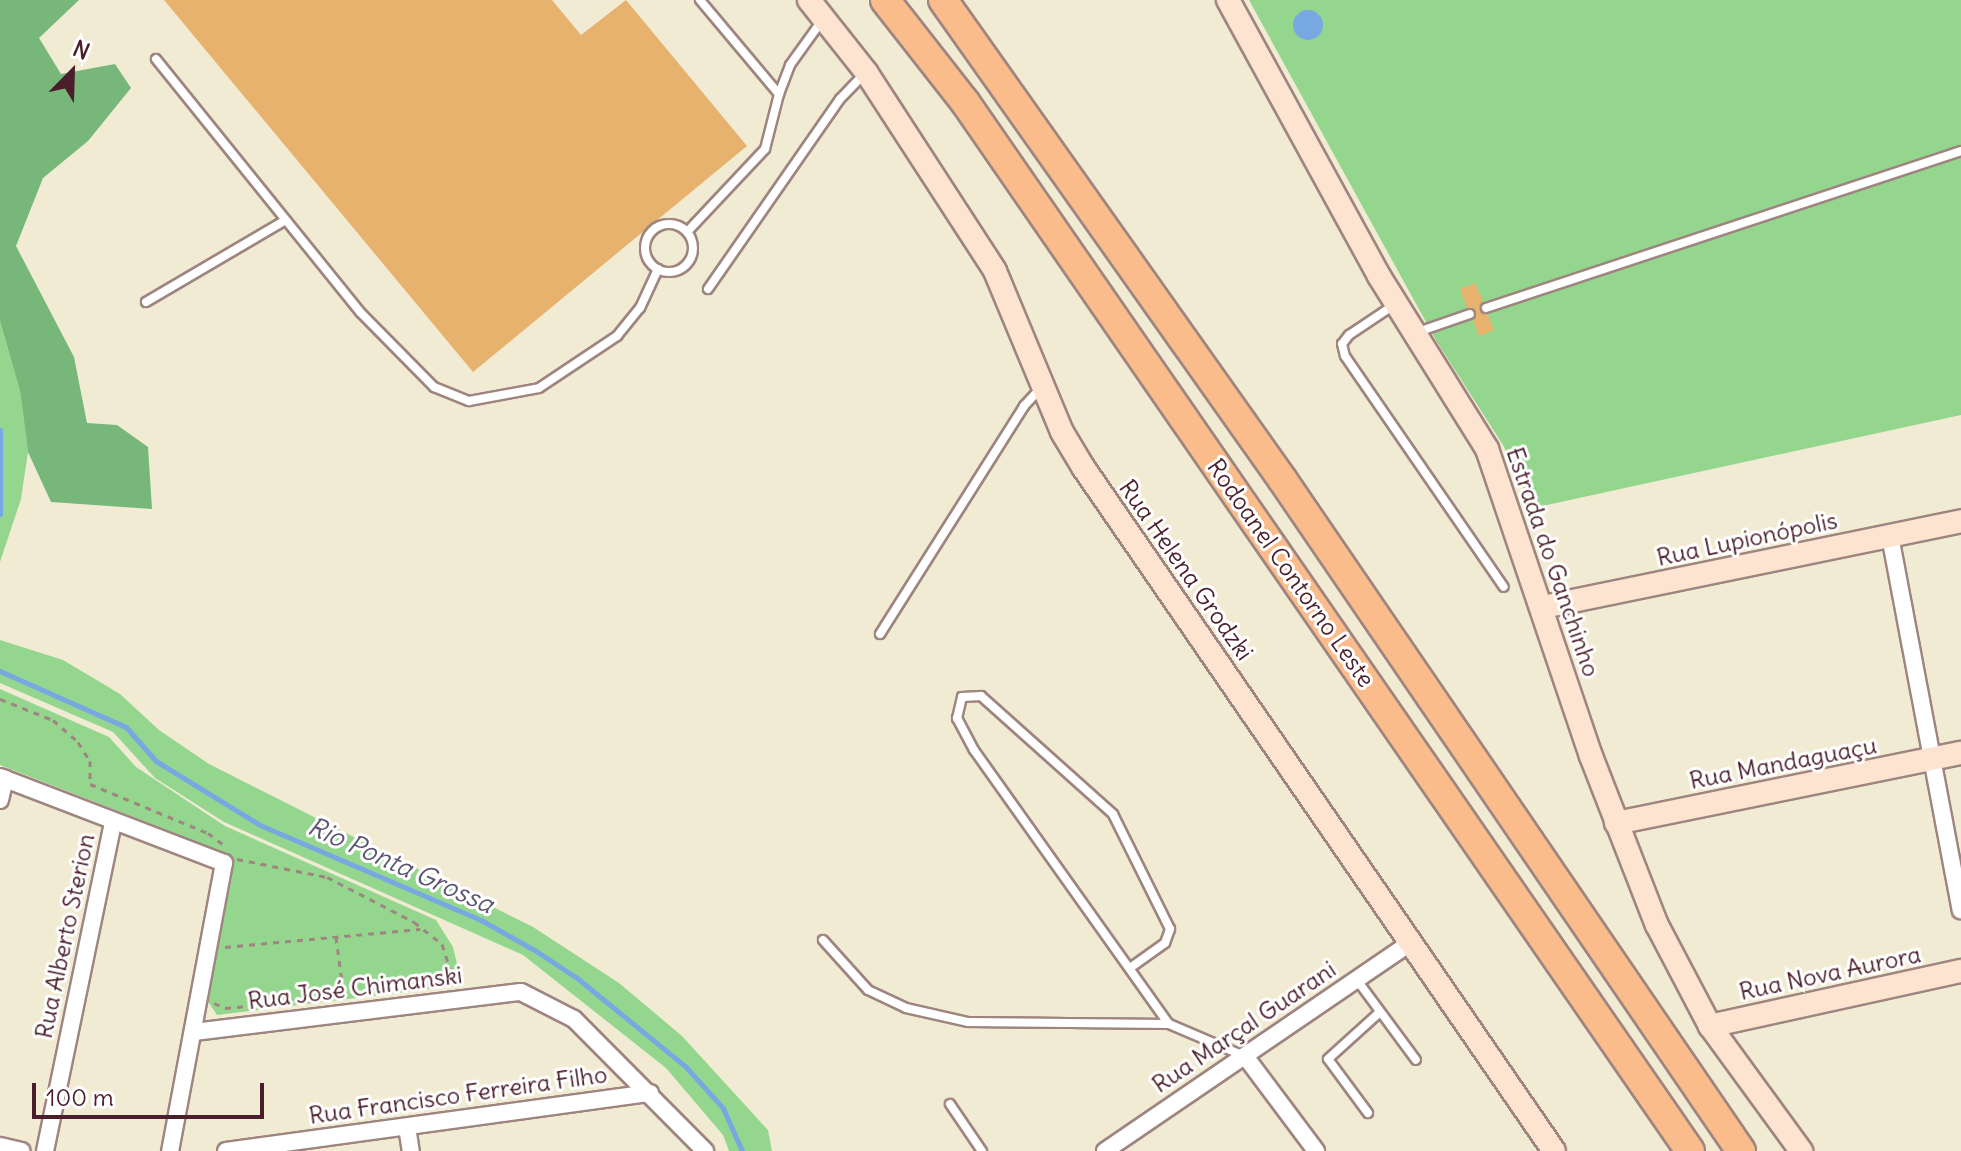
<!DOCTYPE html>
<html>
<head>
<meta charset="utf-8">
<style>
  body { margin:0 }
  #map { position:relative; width:1961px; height:1151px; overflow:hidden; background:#f2ebd4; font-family:Delius,sans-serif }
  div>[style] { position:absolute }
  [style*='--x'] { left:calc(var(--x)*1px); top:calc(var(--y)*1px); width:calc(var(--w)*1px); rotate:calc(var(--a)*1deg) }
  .green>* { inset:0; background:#94d68e }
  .forest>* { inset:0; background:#77b779 }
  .water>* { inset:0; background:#78a8e2 }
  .round { border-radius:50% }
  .stream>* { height:5px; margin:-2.5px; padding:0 2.5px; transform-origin:2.5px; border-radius:2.5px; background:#78a8e2 }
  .building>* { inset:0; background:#e6b26d }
  .path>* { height:3px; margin-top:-1.5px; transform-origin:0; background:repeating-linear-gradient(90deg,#9e8580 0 6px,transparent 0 12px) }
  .roads { filter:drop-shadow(2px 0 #9e8580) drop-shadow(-2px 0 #9e8580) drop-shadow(0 2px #9e8580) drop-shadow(0 -2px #9e8580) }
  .lane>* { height:8px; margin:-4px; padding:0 4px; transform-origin:4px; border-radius:4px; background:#fff }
  .lane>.ring { margin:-4px; padding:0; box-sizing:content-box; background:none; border:8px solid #fff; border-radius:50% }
  .street>* { height:16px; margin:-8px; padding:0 8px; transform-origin:8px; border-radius:8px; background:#fff }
  .secondary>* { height:22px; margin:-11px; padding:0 11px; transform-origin:11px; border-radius:11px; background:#fde4d0 }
  .highway>* { height:28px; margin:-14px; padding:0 14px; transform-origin:14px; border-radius:14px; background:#f9bc8a }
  span { translate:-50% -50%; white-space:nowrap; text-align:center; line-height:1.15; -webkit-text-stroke:6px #fff; paint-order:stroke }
  .street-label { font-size:24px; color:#4a1f2b }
  .water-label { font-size:26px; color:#5c5674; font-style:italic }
  .north { position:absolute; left:32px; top:32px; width:80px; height:80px; -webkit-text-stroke:6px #fff; paint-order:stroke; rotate:23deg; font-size:22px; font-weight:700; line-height:32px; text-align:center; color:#4a1f2b }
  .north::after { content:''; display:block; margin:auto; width:28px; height:36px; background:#4a1f2b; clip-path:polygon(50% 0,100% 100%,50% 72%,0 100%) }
  .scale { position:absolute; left:32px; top:1083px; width:232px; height:36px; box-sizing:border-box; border:4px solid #4a1f2b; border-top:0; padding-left:10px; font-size:24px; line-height:28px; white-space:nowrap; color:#4a1f2b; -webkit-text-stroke:6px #fff; paint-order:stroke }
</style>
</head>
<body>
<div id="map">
  <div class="green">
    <i style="clip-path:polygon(1249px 0,1961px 0,1961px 415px,1533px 508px,1503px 445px,1437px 342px)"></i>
    <i style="clip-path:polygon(0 321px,20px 391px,28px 452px,21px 499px,0 562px)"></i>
    <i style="clip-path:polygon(0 640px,63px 660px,120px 694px,159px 730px,209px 764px,533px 927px,619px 983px,682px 1036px,768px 1130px,772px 1151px,729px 1151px,723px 1135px,666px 1068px,523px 955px,224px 822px,155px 778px,113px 732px,0 683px)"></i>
    <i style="clip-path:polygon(0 689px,109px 737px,136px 767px,225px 826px,436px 920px,453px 947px,462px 985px,217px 1015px,207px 1000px,232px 877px,230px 861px,211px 847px,0 765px)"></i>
  </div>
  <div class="forest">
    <i style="clip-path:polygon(0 0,79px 0,39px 38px,61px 74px,115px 64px,131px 88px,88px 141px,43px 178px,16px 246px,74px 357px,87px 423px,117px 425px,148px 447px,152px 509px,51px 502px,28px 452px,20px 391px,0 321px)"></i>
  </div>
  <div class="water">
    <i class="round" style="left:1293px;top:10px;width:30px;height:30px"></i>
  </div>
  <div class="stream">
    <i style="--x:0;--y:430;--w:84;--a:90"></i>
    <i style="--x:0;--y:671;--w:138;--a:24"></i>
    <i style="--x:126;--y:727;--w:45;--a:48.6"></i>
    <i style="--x:156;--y:761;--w:122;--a:31.6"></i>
    <i style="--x:260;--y:825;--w:241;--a:23.3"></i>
    <i style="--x:481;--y:920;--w:63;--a:29.4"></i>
    <i style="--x:536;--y:951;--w:49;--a:33.4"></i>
    <i style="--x:577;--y:978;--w:141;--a:39.2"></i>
    <i style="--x:686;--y:1067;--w:55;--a:47.9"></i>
    <i style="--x:723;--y:1108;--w:47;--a:66.2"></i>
  </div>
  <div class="building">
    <i style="clip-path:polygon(164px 0,552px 0,581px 35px,626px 0,747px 146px,473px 372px)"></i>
    <i style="clip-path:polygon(1475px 283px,1483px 302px,1480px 311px,1488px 315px,1494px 330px,1479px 336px,1473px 320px,1476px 311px,1467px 308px,1460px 289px)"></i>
  </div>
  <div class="path">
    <i style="--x:0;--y:699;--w:57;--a:21.6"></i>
    <i style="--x:53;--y:720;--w:33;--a:41"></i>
    <i style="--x:78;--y:742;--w:22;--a:58"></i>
    <i style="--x:90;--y:761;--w:23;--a:90"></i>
    <i style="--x:90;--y:784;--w:128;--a:22.6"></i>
    <i style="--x:208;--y:833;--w:20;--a:37"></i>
    <i style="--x:237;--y:859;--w:92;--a:11.3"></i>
    <i style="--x:327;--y:877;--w:98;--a:27.3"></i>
    <i style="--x:414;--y:922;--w:36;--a:38"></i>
    <i style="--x:442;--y:944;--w:42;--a:72"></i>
    <i style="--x:336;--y:937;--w:61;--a:82.4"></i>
    <i style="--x:225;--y:947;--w:196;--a:-5.3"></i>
    <i style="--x:214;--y:1003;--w:12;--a:24"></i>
    <i style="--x:225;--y:1008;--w:91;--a:-5"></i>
  </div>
  <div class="roads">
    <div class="lane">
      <i style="--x:700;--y:0;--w:123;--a:50"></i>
      <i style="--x:779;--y:94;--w:31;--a:-69"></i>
      <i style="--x:790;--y:65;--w:57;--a:-54.3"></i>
      <i style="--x:156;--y:59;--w:326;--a:51.1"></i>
      <i style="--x:361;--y:313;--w:104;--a:45.4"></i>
      <i style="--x:434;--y:387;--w:38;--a:22"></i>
      <i style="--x:469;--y:401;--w:71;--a:-10.5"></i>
      <i style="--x:539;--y:388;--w:94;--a:-33.7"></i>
      <i style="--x:617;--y:336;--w:36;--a:-51"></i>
      <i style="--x:640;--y:308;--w:43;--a:-65.2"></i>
      <i class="ring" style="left:645px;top:224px;width:40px;height:40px"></i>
      <i style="--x:687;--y:232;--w:114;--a:-46.8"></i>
      <i style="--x:765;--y:149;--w:57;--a:-75.7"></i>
      <i style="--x:708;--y:289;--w:231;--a:-55.2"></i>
      <i style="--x:840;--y:99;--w:36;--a:-46"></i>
      <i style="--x:146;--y:302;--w:162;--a:-30.4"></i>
      <i style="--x:1394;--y:305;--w:54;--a:146.3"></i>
      <i style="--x:1349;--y:335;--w:11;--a:128"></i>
      <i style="--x:1342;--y:344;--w:12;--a:76"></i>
      <i style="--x:1345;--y:356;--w:280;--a:55.5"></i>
      <i style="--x:1486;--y:308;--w:500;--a:-18.29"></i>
      <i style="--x:1415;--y:333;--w:58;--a:-19.1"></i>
      <i style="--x:880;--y:634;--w:270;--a:-57.7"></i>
      <i style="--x:1024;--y:406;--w:26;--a:-47"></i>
      <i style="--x:823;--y:940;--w:67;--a:48"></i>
      <i style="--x:868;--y:990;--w:42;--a:25.3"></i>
      <i style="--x:906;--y:1008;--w:64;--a:12.7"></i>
      <i style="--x:968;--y:1022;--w:201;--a:0.6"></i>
      <i style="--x:1169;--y:1024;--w:82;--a:23.1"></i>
      <i style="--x:1130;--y:968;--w:43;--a:-35.5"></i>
      <i style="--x:1165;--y:943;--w:15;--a:-70"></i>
      <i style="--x:1170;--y:929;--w:128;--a:-116.4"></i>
      <i style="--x:1113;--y:814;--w:177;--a:-138.2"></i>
      <i style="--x:981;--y:696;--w:19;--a:177"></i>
      <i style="--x:962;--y:697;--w:22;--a:103"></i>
      <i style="--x:957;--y:718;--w:36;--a:62"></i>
      <i style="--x:974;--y:750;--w:336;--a:54.6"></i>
      <i style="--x:1357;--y:980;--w:99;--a:53.6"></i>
      <i style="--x:950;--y:1104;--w:57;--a:55.8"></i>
      <i style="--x:1368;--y:1113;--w:67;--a:-126.5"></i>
      <i style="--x:1328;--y:1059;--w:70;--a:-42.1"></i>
    </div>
    <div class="street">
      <i style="--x:1890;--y:536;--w:381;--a:79.3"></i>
      <i style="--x:0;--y:777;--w:240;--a:21"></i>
      <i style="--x:224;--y:863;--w:293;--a:100.6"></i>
      <i style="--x:0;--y:800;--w:22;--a:-77"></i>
      <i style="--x:194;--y:1032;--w:329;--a:-7"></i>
      <i style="--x:521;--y:992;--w:59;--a:27"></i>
      <i style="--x:574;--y:1019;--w:186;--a:45.2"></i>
      <i style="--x:1245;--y:1056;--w:119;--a:53.2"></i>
      <i style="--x:407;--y:1127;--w:24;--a:81"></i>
      <i style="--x:0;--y:1146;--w:22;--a:13"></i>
      <i style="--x:45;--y:1151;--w:334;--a:-78.3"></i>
      <i style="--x:226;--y:1151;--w:428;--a:-7.8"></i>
      <i style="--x:1105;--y:1151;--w:369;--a:-34.3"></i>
    </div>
    <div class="secondary">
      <i style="--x:809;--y:0;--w:92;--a:51.6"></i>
      <i style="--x:866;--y:72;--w:237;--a:57"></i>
      <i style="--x:995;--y:271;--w:174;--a:67.4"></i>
      <i style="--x:1062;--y:432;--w:41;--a:59"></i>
      <i style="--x:1083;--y:467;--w:830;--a:55.45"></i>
      <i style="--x:1228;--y:0;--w:315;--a:61.3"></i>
      <i style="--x:1379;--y:276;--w:204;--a:58"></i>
      <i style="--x:1487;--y:449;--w:324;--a:71.3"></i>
      <i style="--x:1591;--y:756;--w:181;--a:68.7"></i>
      <i style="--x:1657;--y:925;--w:114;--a:62.3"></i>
      <i style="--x:1710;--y:1026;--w:155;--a:53.9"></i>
      <i style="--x:1543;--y:607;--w:427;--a:-11.6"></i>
      <i style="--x:1616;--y:823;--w:352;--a:-11.5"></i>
      <i style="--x:1710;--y:1026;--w:257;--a:-12.4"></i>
    </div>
    <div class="highway">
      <i style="--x:885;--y:0;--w:130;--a:51.9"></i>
      <i style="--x:965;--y:102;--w:1275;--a:55.35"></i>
      <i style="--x:943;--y:0;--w:587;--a:54.71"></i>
      <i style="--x:1282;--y:479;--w:814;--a:55.67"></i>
    </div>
  </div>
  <div class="street-label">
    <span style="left:1747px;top:539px;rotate:-12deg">Rua Lupionópolis</span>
    <span style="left:1553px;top:562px;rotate:71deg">Estrada do Ganchinho</span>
    <span style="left:1186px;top:570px;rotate:55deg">Rua Helena Grodzki</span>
    <span style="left:1291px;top:573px;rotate:55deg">Rodoanel Contorno Leste</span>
    <span style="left:1783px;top:763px;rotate:-11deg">Rua Mandaguaçu</span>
    <span style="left:65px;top:936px;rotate:-78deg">Rua Alberto Sterion</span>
    <span style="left:1830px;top:973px;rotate:-12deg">Rua Nova Aurora</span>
    <span style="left:355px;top:988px;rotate:-7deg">Rua José Chimanski</span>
    <span style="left:1244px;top:1027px;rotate:-34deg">Rua Marçal Guarani</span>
    <span style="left:458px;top:1095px;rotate:-8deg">Rua Francisco Ferreira Filho</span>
  </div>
  <div class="water-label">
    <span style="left:401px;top:865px;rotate:24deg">Rio Ponta Grossa</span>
  </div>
  <div class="north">N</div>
  <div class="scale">100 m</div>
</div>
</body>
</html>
